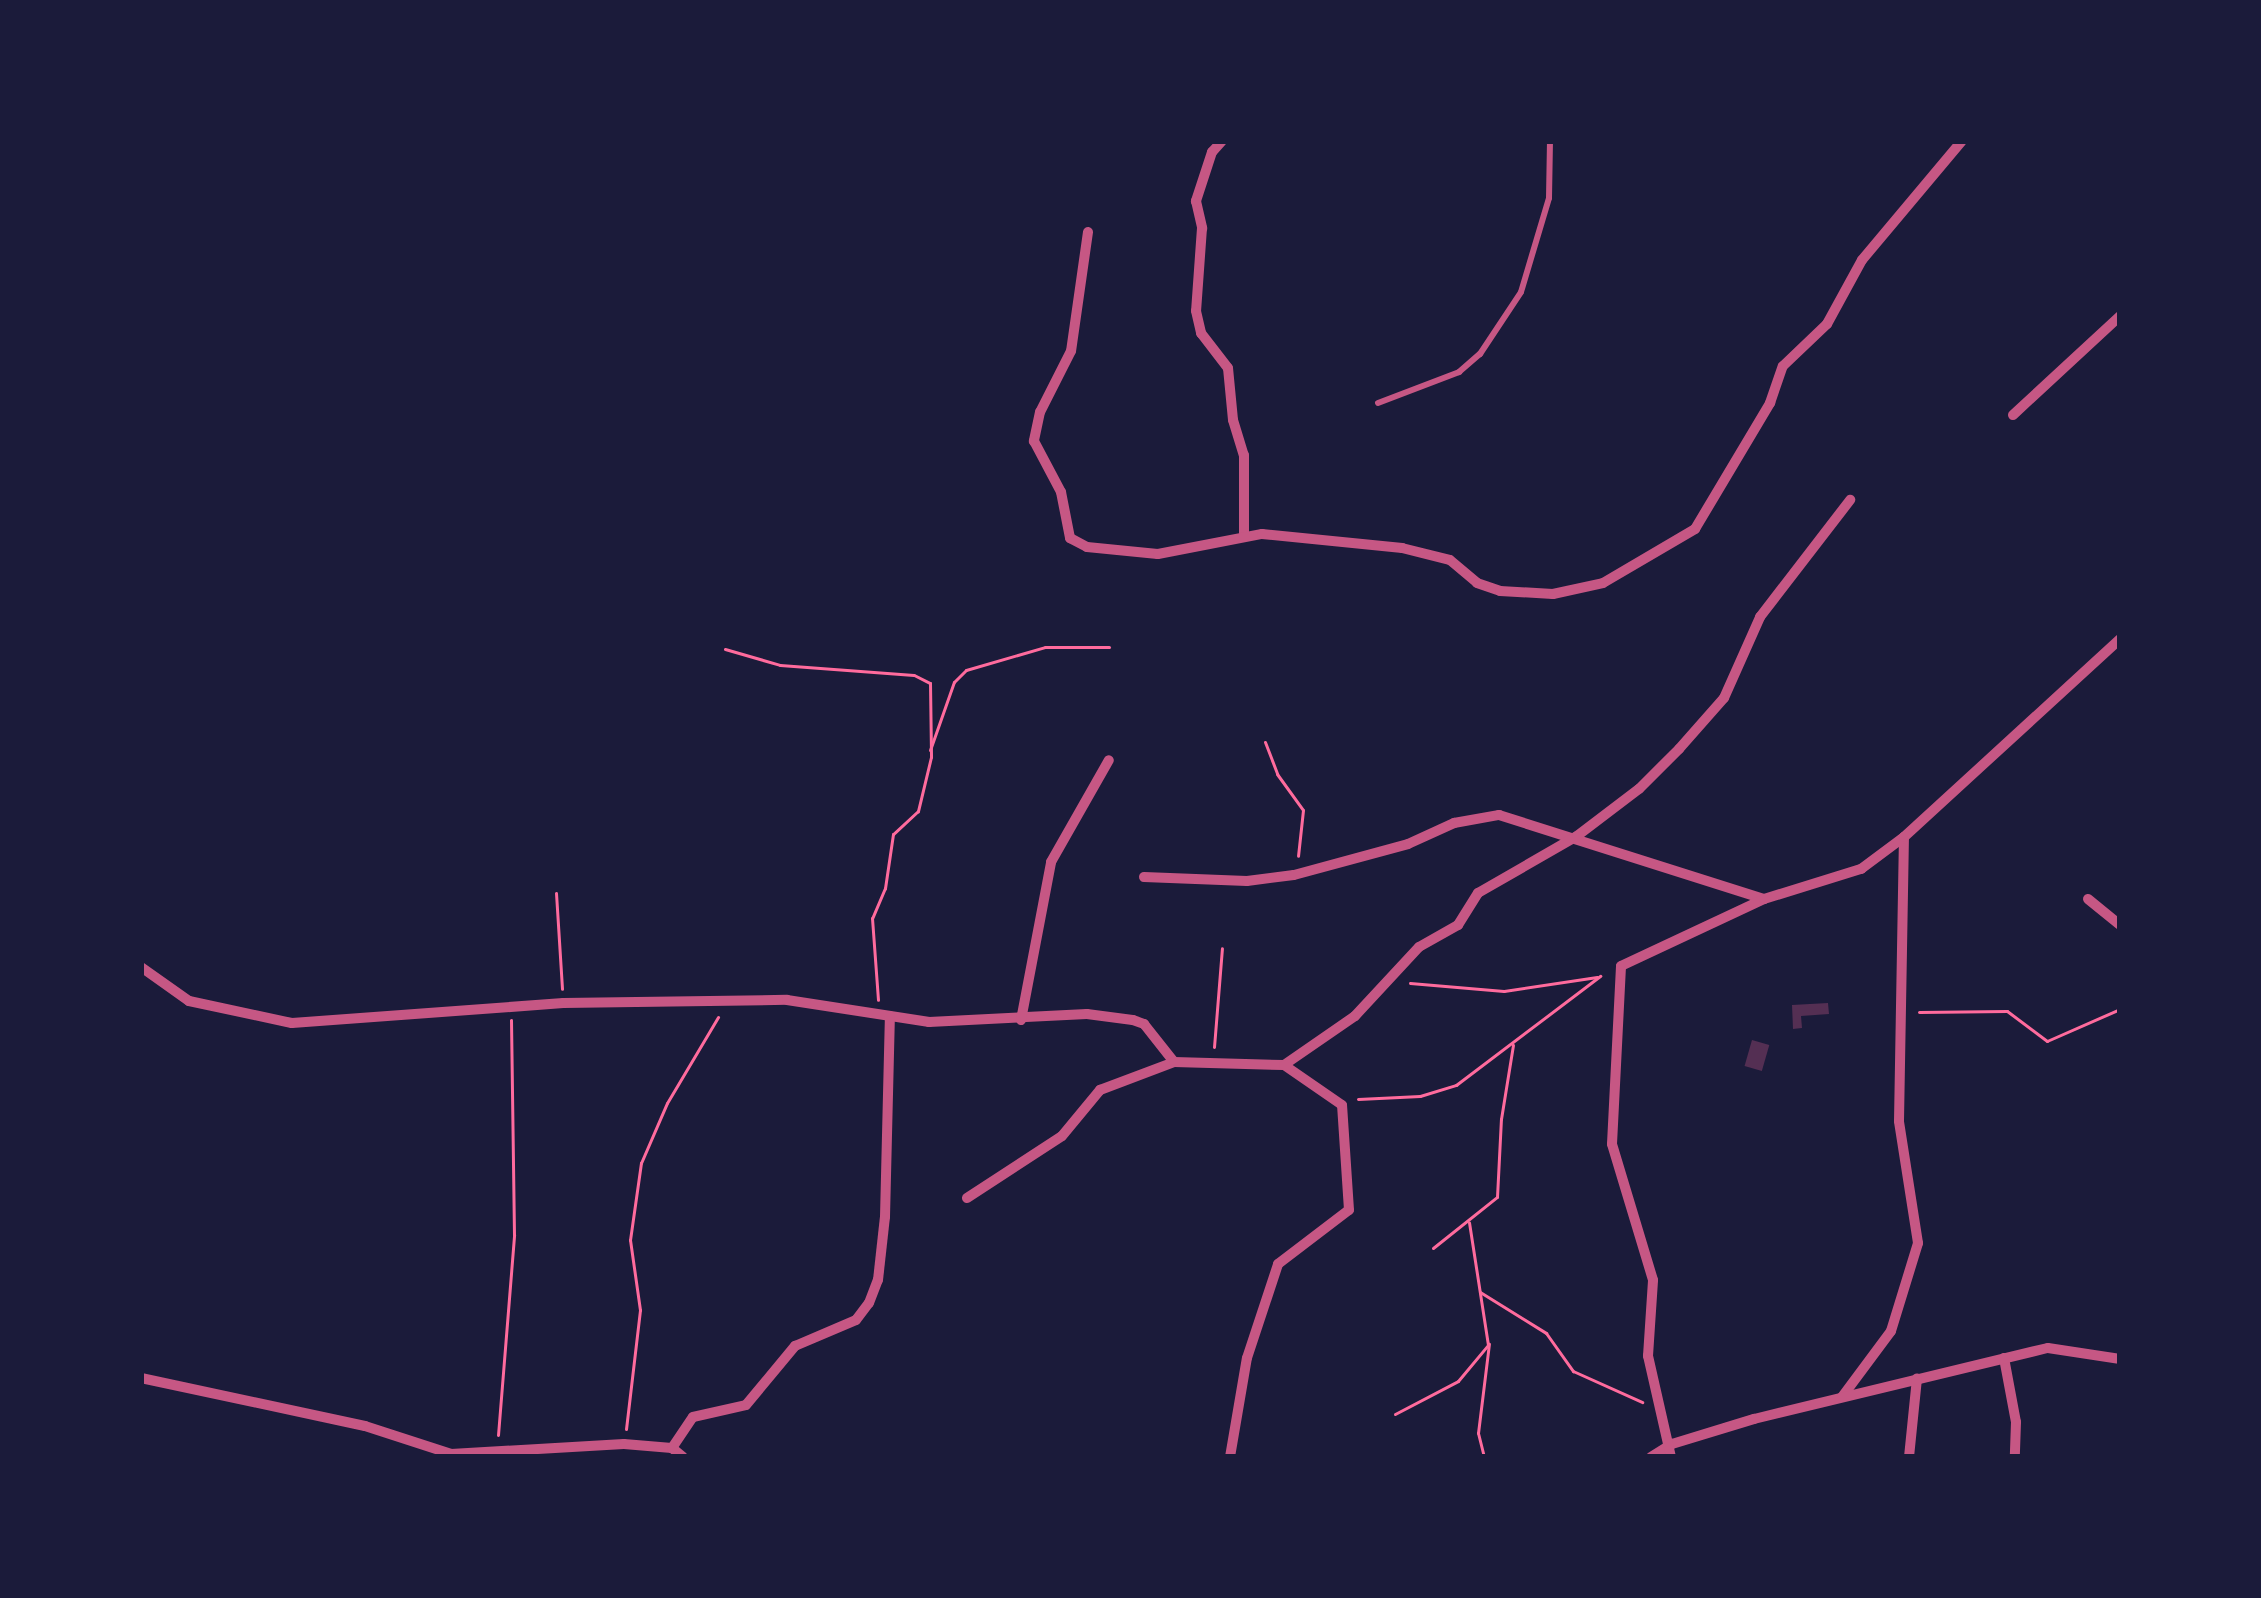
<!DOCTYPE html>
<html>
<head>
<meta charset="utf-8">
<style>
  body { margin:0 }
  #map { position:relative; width:2261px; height:1598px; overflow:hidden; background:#1b1b3a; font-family:"Source Sans 3",sans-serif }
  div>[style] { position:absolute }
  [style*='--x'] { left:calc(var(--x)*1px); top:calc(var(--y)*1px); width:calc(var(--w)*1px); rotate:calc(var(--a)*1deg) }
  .building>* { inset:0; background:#542f53; transform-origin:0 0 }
  .path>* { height:3px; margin:-1.5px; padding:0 1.5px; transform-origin:1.5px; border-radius:1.5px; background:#ff6b9d }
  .service>* { height:6px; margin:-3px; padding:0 3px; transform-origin:3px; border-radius:3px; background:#c65784 }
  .minor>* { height:10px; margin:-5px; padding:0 5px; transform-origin:5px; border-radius:5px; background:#c65784 }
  span { translate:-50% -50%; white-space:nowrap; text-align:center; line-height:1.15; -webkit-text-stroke:9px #1b1b3a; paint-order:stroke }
  .frame { position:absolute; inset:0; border:144px solid #1b1b3a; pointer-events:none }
</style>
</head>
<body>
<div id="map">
  <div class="building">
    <i style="clip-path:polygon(1828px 1003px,1829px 1014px,1801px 1016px,1802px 1028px,1793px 1029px,1792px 1005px)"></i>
    <i style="left:1752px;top:1040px;width:18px;height:27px;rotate:16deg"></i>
  </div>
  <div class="path">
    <i style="--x:725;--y:649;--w:57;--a:16.2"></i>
    <i style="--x:780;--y:665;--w:134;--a:4.3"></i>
    <i style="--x:914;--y:675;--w:18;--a:27"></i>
    <i style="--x:930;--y:683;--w:74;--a:89.2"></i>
    <i style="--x:931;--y:757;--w:56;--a:103.5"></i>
    <i style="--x:918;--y:811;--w:34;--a:137"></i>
    <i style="--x:893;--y:834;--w:55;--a:98.4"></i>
    <i style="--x:885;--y:888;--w:33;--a:113"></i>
    <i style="--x:872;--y:918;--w:82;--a:85.8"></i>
    <i style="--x:1265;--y:742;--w:34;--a:69"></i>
    <i style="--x:1277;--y:774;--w:44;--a:54.2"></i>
    <i style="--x:1303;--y:810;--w:46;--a:96.2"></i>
    <i style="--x:930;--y:750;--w:72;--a:-70.6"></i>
    <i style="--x:954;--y:682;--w:17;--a:-45"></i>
    <i style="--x:966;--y:670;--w:82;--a:-16.2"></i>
    <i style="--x:1045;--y:647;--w:64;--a:0"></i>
    <i style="--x:556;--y:893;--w:96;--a:86.4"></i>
    <i style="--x:1410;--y:983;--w:94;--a:4.9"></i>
    <i style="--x:1504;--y:991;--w:94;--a:-8.6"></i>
    <i style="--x:1919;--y:1012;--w:88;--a:-0.7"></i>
    <i style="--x:2007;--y:1011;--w:50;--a:36.9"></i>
    <i style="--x:2047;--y:1041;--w:80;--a:-23.7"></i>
    <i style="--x:1214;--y:1047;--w:99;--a:-85.4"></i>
    <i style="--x:1358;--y:1099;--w:62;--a:-2.8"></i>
    <i style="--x:1420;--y:1096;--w:38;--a:-17"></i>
    <i style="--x:1456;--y:1085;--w:181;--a:-37.1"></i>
    <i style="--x:1433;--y:1248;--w:82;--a:-38.6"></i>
    <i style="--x:1497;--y:1197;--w:78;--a:-87.1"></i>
    <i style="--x:1501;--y:1119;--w:75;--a:-80.8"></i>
    <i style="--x:1480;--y:1292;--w:78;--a:31.8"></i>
    <i style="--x:1546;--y:1333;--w:47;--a:54.6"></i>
    <i style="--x:1573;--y:1371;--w:76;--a:24.2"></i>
    <i style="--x:1395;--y:1414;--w:71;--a:-27.6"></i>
    <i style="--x:1458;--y:1381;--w:47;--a:-50.2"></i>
    <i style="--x:1488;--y:1345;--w:124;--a:-98.8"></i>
    <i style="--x:626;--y:1429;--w:120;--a:-83.3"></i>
    <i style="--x:640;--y:1310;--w:71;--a:-98.1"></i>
    <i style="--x:630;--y:1240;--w:78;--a:-81.9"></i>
    <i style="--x:641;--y:1163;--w:65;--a:-66.6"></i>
    <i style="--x:667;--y:1103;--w:100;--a:-59.3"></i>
    <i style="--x:498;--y:1435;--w:201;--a:-85.4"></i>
    <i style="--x:514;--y:1235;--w:215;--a:-90.8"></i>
    <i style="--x:1484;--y:1457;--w:25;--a:-104"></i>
    <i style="--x:1478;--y:1433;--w:90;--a:-83"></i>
  </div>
  <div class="service">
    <i style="--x:1378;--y:403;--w:87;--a:-20.9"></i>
    <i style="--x:1459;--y:372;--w:28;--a:-41"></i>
    <i style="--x:1480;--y:354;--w:74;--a:-56.5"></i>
    <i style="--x:1521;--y:292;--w:98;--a:-73.4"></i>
    <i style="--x:1549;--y:198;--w:57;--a:-89"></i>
  </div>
  <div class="minor">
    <i style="--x:1222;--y:141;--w:15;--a:132"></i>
    <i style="--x:1212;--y:152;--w:52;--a:108.1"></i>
    <i style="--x:1196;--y:201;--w:28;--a:77"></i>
    <i style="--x:1202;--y:228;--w:83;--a:94.1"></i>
    <i style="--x:1196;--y:311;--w:23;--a:77"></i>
    <i style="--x:1201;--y:333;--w:44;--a:52.4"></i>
    <i style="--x:1228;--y:368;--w:52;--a:84.5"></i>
    <i style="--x:1233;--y:420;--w:37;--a:73"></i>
    <i style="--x:1244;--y:455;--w:80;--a:90"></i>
    <i style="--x:1088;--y:232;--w:120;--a:98.1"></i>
    <i style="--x:1071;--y:351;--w:68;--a:116.9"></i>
    <i style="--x:1040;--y:412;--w:30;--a:102"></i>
    <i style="--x:1034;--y:441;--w:58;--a:62.1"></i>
    <i style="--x:1061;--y:492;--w:47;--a:78.9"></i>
    <i style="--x:1070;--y:538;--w:19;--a:28"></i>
    <i style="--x:1087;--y:547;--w:71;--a:5.6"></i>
    <i style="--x:1158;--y:554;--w:106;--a:-10.9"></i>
    <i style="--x:1262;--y:534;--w:141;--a:5.7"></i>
    <i style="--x:1402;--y:548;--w:49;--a:14"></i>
    <i style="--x:1450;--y:560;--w:35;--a:40"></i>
    <i style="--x:1477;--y:583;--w:24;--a:19"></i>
    <i style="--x:1500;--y:591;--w:53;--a:3.2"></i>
    <i style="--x:1553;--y:594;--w:51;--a:-12.4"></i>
    <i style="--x:1603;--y:583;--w:107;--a:-30.4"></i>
    <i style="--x:1695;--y:529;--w:147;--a:-59.2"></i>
    <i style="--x:1770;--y:403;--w:39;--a:-71"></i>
    <i style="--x:1783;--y:366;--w:61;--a:-43.7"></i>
    <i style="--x:1827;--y:324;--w:73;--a:-61.3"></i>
    <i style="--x:1862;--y:260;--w:155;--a:-50"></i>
    <i style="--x:2013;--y:415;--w:146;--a:-42.8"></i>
    <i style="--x:1144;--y:877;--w:103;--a:2.2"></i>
    <i style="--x:1247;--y:881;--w:47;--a:-7.3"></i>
    <i style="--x:1294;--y:875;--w:118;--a:-15.2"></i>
    <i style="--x:1408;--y:844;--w:51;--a:-24.5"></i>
    <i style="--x:1454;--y:823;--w:46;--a:-10.1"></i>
    <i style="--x:1499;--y:815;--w:278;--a:17.6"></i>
    <i style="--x:2088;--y:899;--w:41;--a:39.1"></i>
    <i style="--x:141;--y:967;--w:59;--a:35.3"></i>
    <i style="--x:189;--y:1001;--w:105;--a:12.1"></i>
    <i style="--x:292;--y:1023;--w:272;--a:-4.2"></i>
    <i style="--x:563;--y:1003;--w:224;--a:-0.8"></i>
    <i style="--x:787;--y:1000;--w:144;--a:8.8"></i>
    <i style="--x:929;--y:1022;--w:158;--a:-2.9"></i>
    <i style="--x:1087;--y:1014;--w:46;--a:7.4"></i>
    <i style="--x:1133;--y:1020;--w:12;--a:20"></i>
    <i style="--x:1144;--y:1024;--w:48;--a:51.7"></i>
    <i style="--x:1021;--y:1020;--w:161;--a:-79.2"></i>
    <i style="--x:1051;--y:862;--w:117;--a:-60.4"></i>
    <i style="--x:967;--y:1198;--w:113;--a:-33.1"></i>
    <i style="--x:1062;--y:1136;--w:60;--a:-50.4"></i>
    <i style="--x:1100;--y:1090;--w:79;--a:-20.7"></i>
    <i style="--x:1174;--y:1062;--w:110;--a:1.6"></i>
    <i style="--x:1284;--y:1065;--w:86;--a:-34.6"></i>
    <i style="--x:1355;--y:1016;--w:94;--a:-47.2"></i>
    <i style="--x:1419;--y:947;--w:45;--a:-29.4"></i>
    <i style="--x:1458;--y:925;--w:38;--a:-58"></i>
    <i style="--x:1478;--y:893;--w:114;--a:-29.9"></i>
    <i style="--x:1577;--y:836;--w:78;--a:-37.2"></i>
    <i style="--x:1639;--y:789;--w:57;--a:-45"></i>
    <i style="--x:1679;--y:749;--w:68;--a:-48.6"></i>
    <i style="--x:1724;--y:698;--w:89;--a:-66"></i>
    <i style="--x:1760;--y:617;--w:148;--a:-52.4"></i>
    <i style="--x:2004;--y:1358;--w:65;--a:79.4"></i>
    <i style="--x:2016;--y:1422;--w:35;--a:92"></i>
    <i style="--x:141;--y:1378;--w:229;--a:12.1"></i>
    <i style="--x:365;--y:1426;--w:90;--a:18"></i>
    <i style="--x:451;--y:1454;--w:173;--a:-3.3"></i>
    <i style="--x:624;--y:1444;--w:48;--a:4.8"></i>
    <i style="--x:672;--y:1448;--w:14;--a:39"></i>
    <i style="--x:1842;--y:1397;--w:82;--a:-53.4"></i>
    <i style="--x:1891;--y:1331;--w:92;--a:-72.9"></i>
    <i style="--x:1918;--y:1243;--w:123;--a:-98.9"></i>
    <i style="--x:1899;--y:1121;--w:284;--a:-89"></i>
    <i style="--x:672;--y:1448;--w:37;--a:-56"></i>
    <i style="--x:693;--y:1417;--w:54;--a:-12.8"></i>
    <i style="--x:746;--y:1405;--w:77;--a:-50.3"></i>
    <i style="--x:795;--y:1346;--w:66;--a:-23.1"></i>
    <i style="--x:856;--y:1320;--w:21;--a:-53"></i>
    <i style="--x:869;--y:1303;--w:25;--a:-69"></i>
    <i style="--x:878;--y:1280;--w:63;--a:-83.7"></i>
    <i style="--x:885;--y:1217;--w:201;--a:-88.6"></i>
    <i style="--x:1230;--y:1457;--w:100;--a:-80.3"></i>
    <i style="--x:1247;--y:1358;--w:99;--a:-71.7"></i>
    <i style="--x:1278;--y:1264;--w:89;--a:-37.3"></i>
    <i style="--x:1349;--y:1210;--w:105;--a:-93.8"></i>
    <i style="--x:1342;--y:1105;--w:70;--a:-145.4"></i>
    <i style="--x:1651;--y:1457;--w:25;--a:-32"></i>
    <i style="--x:1672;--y:1444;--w:86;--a:-17"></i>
    <i style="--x:1754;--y:1419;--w:302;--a:-13.6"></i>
    <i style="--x:2048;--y:1348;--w:73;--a:8.7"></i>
    <i style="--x:1671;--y:1457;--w:104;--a:-102.8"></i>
    <i style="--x:1648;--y:1356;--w:76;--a:-86.2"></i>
    <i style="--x:1653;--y:1280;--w:142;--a:-106.8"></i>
    <i style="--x:1612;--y:1144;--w:178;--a:-87.1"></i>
    <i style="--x:1621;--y:966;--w:158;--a:-25.1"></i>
    <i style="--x:1764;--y:899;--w:102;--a:-17.2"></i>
    <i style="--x:1861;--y:869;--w:54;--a:-36.7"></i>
    <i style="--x:1904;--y:837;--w:293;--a:-42.5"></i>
    <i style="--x:1909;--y:1457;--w:79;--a:-84.2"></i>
  </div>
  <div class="frame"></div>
</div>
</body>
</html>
